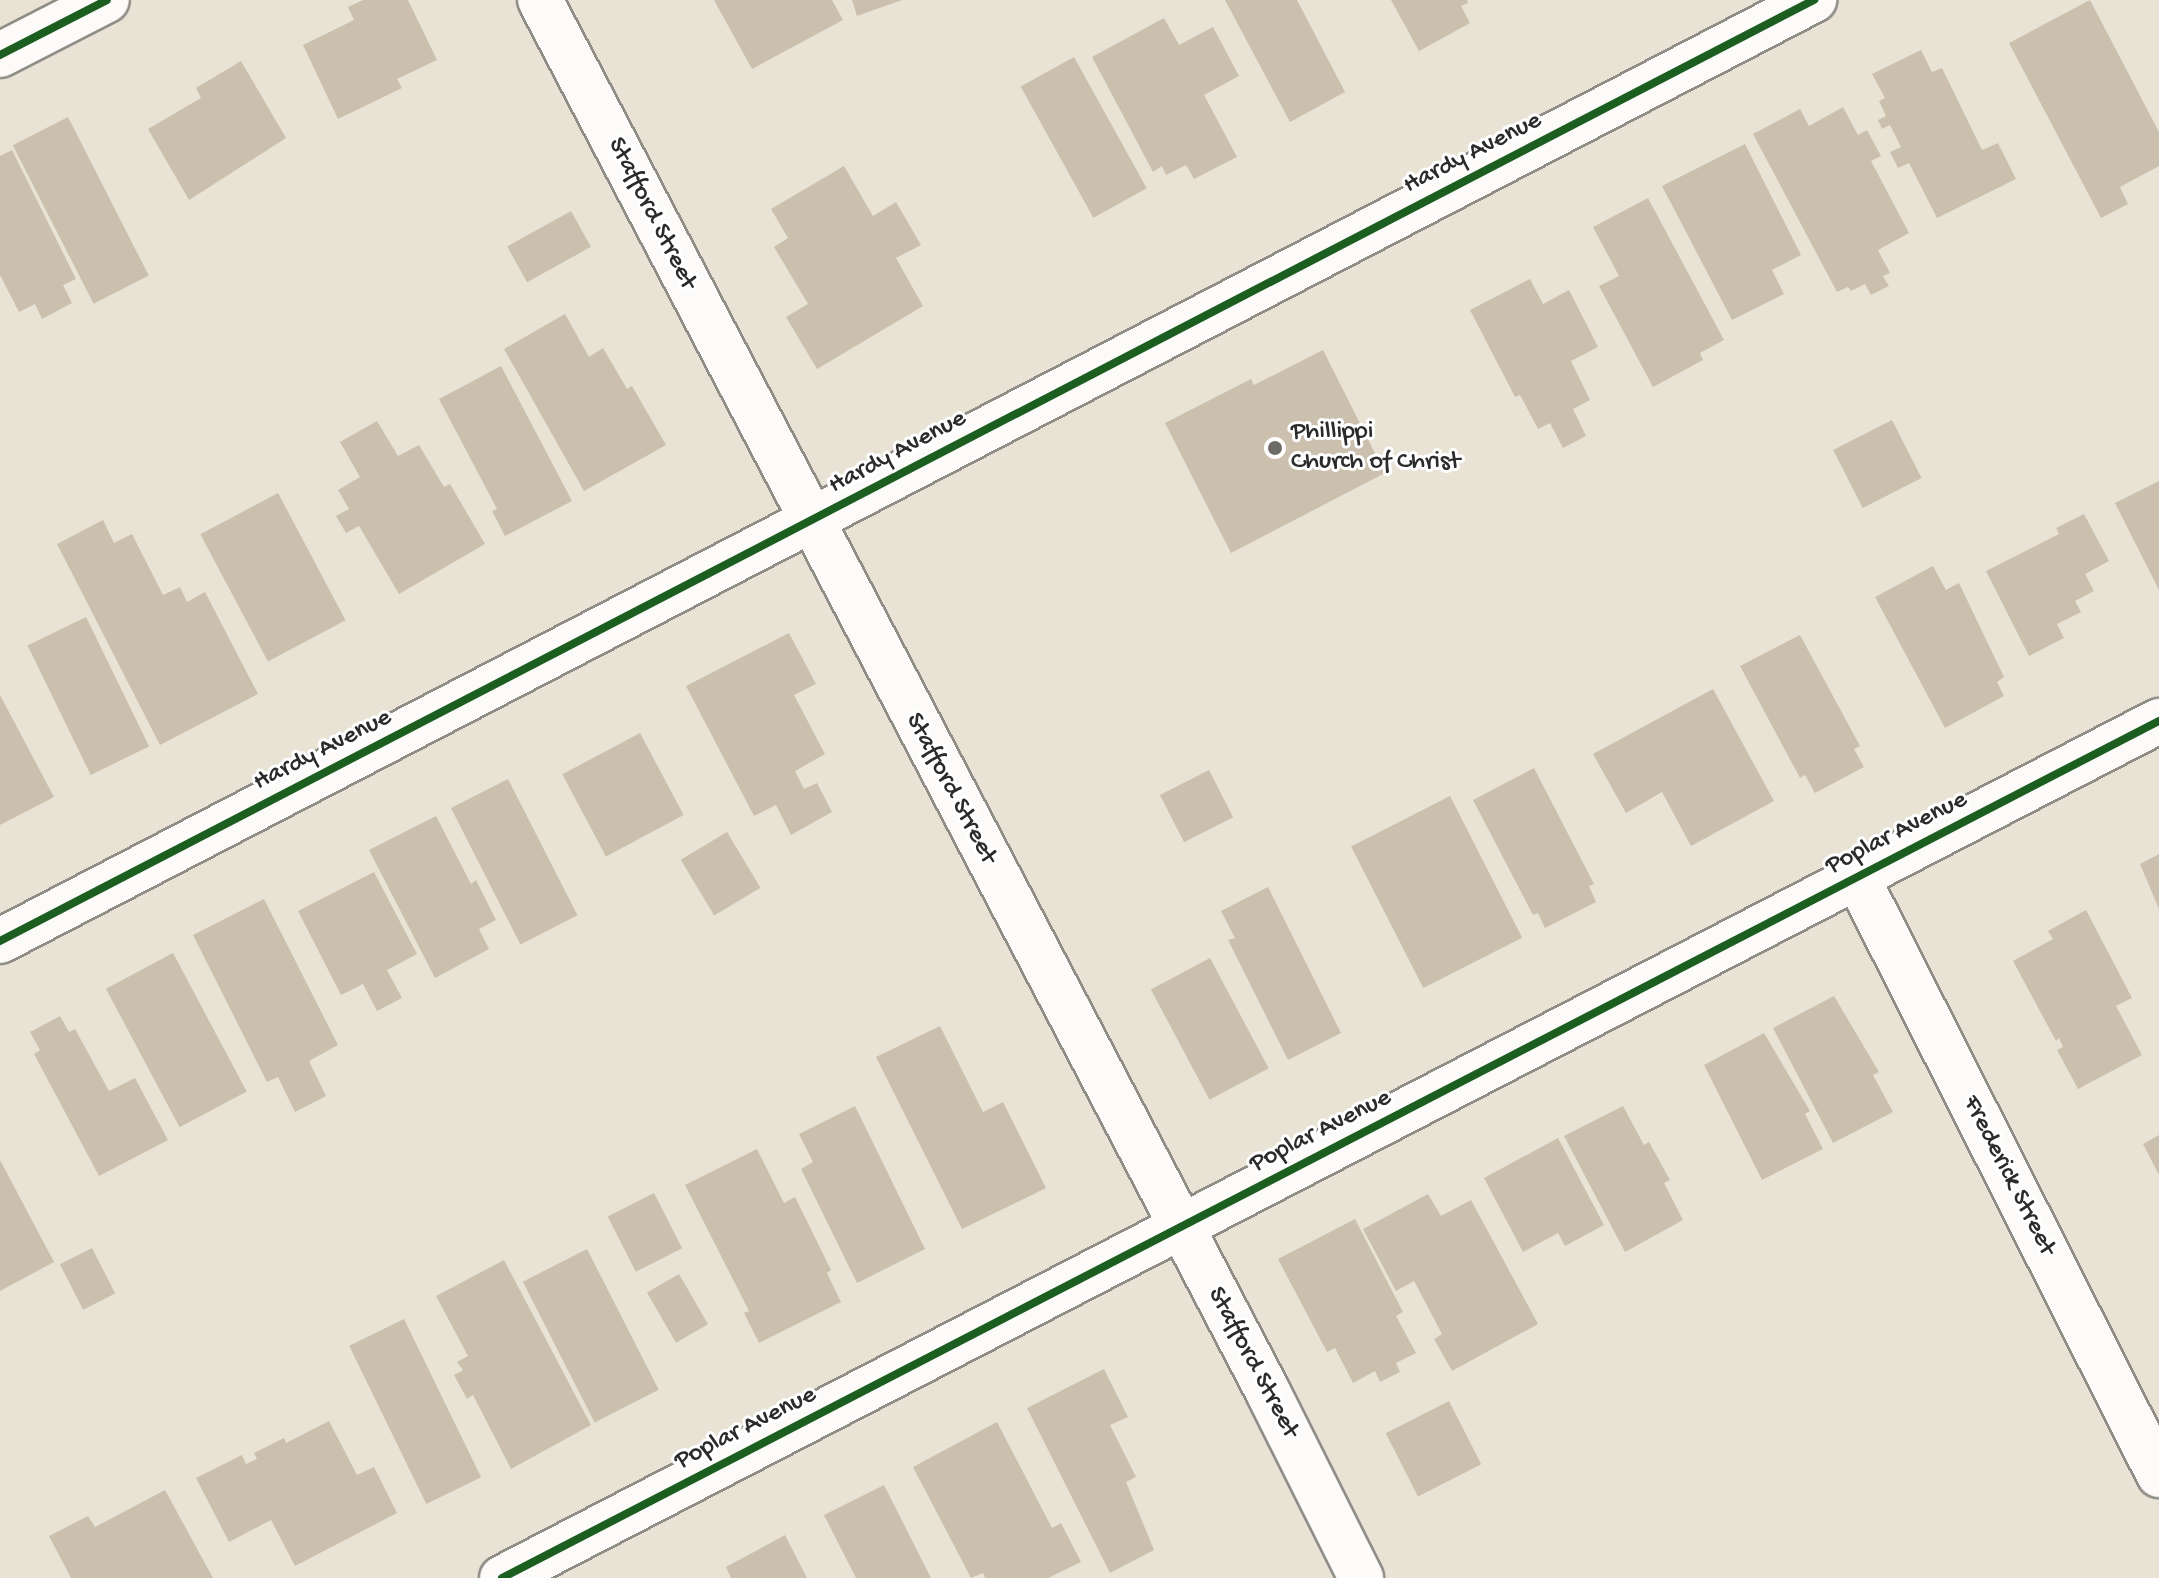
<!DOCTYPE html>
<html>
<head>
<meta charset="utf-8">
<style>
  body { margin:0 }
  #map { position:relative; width:2159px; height:1578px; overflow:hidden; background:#e8e3d5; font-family:"Gochi Hand",sans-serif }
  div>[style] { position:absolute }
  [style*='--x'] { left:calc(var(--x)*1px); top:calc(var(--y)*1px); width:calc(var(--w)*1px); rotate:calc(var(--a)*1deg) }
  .building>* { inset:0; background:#cbc0ad; transform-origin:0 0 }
  .roads { filter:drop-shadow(2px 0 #8f8d86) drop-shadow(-2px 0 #8f8d86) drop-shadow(0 2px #8f8d86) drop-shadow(0 -2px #8f8d86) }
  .minor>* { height:44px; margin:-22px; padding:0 22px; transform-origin:22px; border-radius:22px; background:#fcfbf9 }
  .cycleway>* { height:8px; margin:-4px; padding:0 4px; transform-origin:4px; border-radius:4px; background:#1b5e20 }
  .dots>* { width:22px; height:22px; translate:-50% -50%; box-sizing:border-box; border:4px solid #fff; border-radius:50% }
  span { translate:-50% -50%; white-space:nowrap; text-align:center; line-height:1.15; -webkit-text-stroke:6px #fff; paint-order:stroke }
  .street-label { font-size:26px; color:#2b2b2b }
  .poi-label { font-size:26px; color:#2b2b2b }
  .left { translate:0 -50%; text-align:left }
</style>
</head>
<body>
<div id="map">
  <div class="building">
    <i style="clip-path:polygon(363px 0,408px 0,437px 60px,397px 79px,402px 88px,338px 119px,303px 45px,354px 20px,348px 7px)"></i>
    <i style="clip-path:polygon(714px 0,832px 0,843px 20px,752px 69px)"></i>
    <i style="clip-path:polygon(852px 0,902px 0,857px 16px)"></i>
    <i style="clip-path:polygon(1225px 0,1297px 0,1345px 92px,1290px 122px)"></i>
    <i style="clip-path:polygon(1391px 0,1467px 0,1468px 3px,1461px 6px,1470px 23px,1419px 51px)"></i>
    <i style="clip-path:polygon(2090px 0,2159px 132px,2159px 166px,2120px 187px,2128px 204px,2101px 218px,2009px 43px)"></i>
    <i style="clip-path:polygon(1164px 18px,1179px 45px,1213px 27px,1239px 76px,1204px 95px,1237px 157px,1194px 179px,1186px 165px,1166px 175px,1162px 166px,1153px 172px,1092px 57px)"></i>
    <i style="clip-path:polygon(1921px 50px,1932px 72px,1942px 68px,1982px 150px,1998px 143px,2016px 179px,1937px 218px,1909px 163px,1898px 168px,1890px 152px,1901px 147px,1890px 125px,1882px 129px,1878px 120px,1886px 116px,1879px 101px,1885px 98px,1872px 74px)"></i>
    <i style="left:1074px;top:57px;width:150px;height:61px;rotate:61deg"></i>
    <i style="clip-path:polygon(241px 61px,286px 138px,189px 200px,148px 129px,201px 98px,196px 88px)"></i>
    <i style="clip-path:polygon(1843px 107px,1858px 135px,1867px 130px,1881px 156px,1871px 161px,1909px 233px,1878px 250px,1890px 273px,1883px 276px,1889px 286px,1871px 295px,1865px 284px,1851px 291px,1848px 287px,1837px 292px,1753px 134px,1800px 109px,1809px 126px)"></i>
    <i style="left:68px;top:117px;width:178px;height:62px;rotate:63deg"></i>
    <i style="clip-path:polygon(1745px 144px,1801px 255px,1772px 270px,1784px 294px,1732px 320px,1662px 186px)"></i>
    <i style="clip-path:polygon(12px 150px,76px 279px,63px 285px,72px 303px,42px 319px,35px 304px,19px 312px,0 275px,0 156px)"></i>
    <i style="clip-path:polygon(844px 166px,873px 216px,896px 202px,921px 245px,896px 258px,923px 306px,817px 369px,786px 317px,808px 304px,774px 247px,788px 238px,771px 209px)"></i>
    <i style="clip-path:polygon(1648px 198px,1724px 340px,1700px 353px,1703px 360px,1653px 387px,1599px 286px,1619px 276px,1593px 227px)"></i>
    <i style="left:571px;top:211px;width:41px;height:73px;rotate:61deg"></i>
    <i style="clip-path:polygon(1530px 279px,1543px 304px,1569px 290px,1598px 347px,1571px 361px,1590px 400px,1573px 409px,1586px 436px,1563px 448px,1550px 423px,1538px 429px,1520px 395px,1515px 397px,1470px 310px)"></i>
    <i style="clip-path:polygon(565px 314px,589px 357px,603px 348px,627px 389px,632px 386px,666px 445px,584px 491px,504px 349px)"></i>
    <i style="clip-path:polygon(1323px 350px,1385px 473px,1231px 553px,1165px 423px,1251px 379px,1254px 385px)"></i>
    <i style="clip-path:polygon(501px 366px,572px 501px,505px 536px,492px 511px,497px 509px,439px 399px)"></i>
    <i style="left:1892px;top:420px;width:65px;height:66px;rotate:63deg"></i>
    <i style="clip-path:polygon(377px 421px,398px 456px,419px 445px,444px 487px,450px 484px,485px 544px,399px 594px,359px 526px,346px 533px,336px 516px,349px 509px,338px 490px,360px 477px,340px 442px)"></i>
    <i style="clip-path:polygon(2159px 481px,2159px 590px,2115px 503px)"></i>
    <i style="left:278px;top:493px;width:144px;height:88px;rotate:62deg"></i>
    <i style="clip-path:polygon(2084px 514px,2109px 561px,2085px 574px,2094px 591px,2075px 601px,2081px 612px,2057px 624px,2064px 638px,2029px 656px,1986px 571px,2059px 534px,2056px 528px)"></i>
    <i style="clip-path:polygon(103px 520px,114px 543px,132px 534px,163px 595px,180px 587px,187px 602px,205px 592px,258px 694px,160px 745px,57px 544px)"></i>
    <i style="clip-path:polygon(1933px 566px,1946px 590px,1959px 583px,2004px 677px,1997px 682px,2004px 696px,1945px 728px,1875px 597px)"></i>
    <i style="left:86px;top:617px;width:144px;height:65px;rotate:64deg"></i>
    <i style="clip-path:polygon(789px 633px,816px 684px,794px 695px,825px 754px,795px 771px,804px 789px,817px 783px,832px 812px,791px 835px,776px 805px,754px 816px,686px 686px)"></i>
    <i style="clip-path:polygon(1800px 635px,1860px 746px,1854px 749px,1864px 767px,1815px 793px,1805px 775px,1800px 778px,1740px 666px)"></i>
    <i style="clip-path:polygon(1713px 689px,1774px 801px,1691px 846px,1662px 792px,1626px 813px,1593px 754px)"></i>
    <i style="clip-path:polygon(0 695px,54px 797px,0 825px)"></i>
    <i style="left:640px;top:733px;width:93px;height:88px;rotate:62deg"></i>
    <i style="clip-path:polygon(1534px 768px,1594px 884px,1589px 886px,1596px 902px,1545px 928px,1538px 913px,1533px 915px,1473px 800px)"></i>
    <i style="left:1209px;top:770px;width:53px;height:55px;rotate:63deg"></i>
    <i style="left:508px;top:779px;width:153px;height:64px;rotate:63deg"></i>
    <i style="left:1450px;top:796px;width:159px;height:111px;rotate:63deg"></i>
    <i style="clip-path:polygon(436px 816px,471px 884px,476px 880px,496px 920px,479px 929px,489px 949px,435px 978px,369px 850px)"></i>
    <i style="left:727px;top:832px;width:65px;height:54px;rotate:59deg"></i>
    <i style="clip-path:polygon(2159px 854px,2159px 909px,2140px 864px)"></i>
    <i style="clip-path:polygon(374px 872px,417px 954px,387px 970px,402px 998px,377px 1011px,363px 984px,341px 995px,298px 911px)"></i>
    <i style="clip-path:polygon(1268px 887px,1341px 1033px,1288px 1060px,1228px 940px,1235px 938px,1221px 911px)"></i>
    <i style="clip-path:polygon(264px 899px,338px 1045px,309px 1061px,326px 1096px,295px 1112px,278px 1077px,267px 1082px,193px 935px)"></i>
    <i style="clip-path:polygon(2086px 910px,2132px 998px,2116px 1006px,2142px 1055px,2078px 1089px,2057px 1050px,2063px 1047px,2059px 1038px,2056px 1041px,2013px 961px,2053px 939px,2048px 931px)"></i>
    <i style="left:173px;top:953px;width:157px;height:76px;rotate:62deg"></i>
    <i style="left:1210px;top:958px;width:125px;height:67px;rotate:62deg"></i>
    <i style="clip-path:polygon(1834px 996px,1879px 1072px,1873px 1075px,1893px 1112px,1833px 1143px,1773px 1028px)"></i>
    <i style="clip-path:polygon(60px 1016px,69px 1032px,75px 1029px,109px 1091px,135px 1078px,168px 1140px,99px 1176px,34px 1054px,40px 1050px,30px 1032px)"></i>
    <i style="clip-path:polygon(940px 1026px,983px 1112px,1003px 1102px,1046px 1188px,962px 1229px,876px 1057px)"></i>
    <i style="clip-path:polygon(1764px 1033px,1810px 1111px,1805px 1114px,1823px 1149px,1762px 1180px,1704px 1065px)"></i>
    <i style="clip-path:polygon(855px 1106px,925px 1249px,857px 1283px,801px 1169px,813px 1162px,799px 1134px)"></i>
    <i style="clip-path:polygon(1623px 1106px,1644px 1145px,1649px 1142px,1670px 1180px,1664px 1183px,1683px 1220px,1625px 1252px,1564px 1136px)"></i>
    <i style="clip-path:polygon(2159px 1135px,2159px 1175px,2143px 1144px)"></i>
    <i style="clip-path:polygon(1558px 1138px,1604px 1225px,1565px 1246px,1558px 1233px,1523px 1252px,1484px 1178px)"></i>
    <i style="clip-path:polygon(757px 1149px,784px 1203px,795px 1197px,831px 1270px,827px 1273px,841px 1302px,759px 1343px,744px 1313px,749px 1311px,685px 1185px)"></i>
    <i style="clip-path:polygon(0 1160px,54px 1262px,0 1291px)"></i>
    <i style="left:654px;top:1193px;width:62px;height:52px;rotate:63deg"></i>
    <i style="clip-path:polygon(1428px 1194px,1441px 1216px,1471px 1200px,1538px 1324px,1452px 1371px,1434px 1339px,1442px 1334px,1414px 1281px,1396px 1291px,1363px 1229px)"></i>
    <i style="clip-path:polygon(1355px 1219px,1403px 1312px,1396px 1316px,1416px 1353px,1396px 1363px,1400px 1372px,1380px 1382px,1375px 1371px,1353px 1383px,1335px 1348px,1327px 1352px,1278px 1259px)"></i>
    <i style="left:92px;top:1248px;width:51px;height:36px;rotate:63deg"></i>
    <i style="left:587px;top:1249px;width:158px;height:72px;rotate:63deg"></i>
    <i style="clip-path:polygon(504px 1260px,591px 1425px,511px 1469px,473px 1395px,467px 1399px,454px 1375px,463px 1370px,457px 1362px,468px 1356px,436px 1296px)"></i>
    <i style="left:679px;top:1274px;width:58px;height:37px;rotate:60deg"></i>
    <i style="left:404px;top:1319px;width:176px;height:61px;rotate:64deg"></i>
    <i style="clip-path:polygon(1104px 1369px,1128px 1417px,1110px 1425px,1136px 1477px,1126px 1482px,1154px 1550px,1110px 1573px,1027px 1408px)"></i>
    <i style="left:1449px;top:1401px;width:71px;height:71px;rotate:63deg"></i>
    <i style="clip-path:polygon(329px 1421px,357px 1475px,374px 1467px,397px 1513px,295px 1566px,271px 1520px,229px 1542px,196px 1478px,242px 1455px,246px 1464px,257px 1459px,254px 1453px,284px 1438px,286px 1443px)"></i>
    <i style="clip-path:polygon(997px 1422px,1052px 1528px,1061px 1523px,1081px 1562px,1048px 1578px,985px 1578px,983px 1573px,971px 1578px,913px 1467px)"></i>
    <i style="clip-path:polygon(884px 1485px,931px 1578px,856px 1578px,824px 1515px)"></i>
    <i style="clip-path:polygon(165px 1490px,213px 1578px,71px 1578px,49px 1536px,88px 1516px,95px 1527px)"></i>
    <i style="clip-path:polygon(785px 1535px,807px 1578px,731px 1578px,726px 1567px)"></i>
  </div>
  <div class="roads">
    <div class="minor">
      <i style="--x:540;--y:0;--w:1573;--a:62.39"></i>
      <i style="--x:1269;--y:1394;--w:206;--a:63.4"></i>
      <i style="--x:0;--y:55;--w:120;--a:-27.2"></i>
      <i style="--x:1857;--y:877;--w:670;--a:63.21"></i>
      <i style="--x:0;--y:941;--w:2044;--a:-27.42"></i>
      <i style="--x:502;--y:1578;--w:1866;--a:-27.35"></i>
    </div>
  </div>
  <div class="cycleway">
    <i style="--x:0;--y:55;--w:120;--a:-27.2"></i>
    <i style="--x:0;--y:941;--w:2044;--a:-27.42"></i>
    <i style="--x:502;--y:1578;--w:1866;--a:-27.35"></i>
  </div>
  <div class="dots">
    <i style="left:1275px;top:448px;background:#6d6b66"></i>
  </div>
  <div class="street-label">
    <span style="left:1473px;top:154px;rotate:-27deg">Hardy Avenue</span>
    <span style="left:651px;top:214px;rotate:63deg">Stafford Street</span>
    <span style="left:898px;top:453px;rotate:-28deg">Hardy Avenue</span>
    <span style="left:323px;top:751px;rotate:-27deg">Hardy Avenue</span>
    <span style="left:950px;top:789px;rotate:62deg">Stafford Street</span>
    <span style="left:1897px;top:834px;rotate:-27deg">Poplar Avenue</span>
    <span style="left:1321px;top:1132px;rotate:-27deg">Poplar Avenue</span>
    <span style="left:2008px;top:1176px;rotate:63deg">Frederick Street</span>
    <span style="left:1252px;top:1363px;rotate:62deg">Stafford Street</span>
    <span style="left:746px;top:1429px;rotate:-27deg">Poplar Avenue</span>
  </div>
  <div class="poi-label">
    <span class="left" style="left:1291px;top:448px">Phillippi<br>Church of Christ</span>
  </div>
</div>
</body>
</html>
